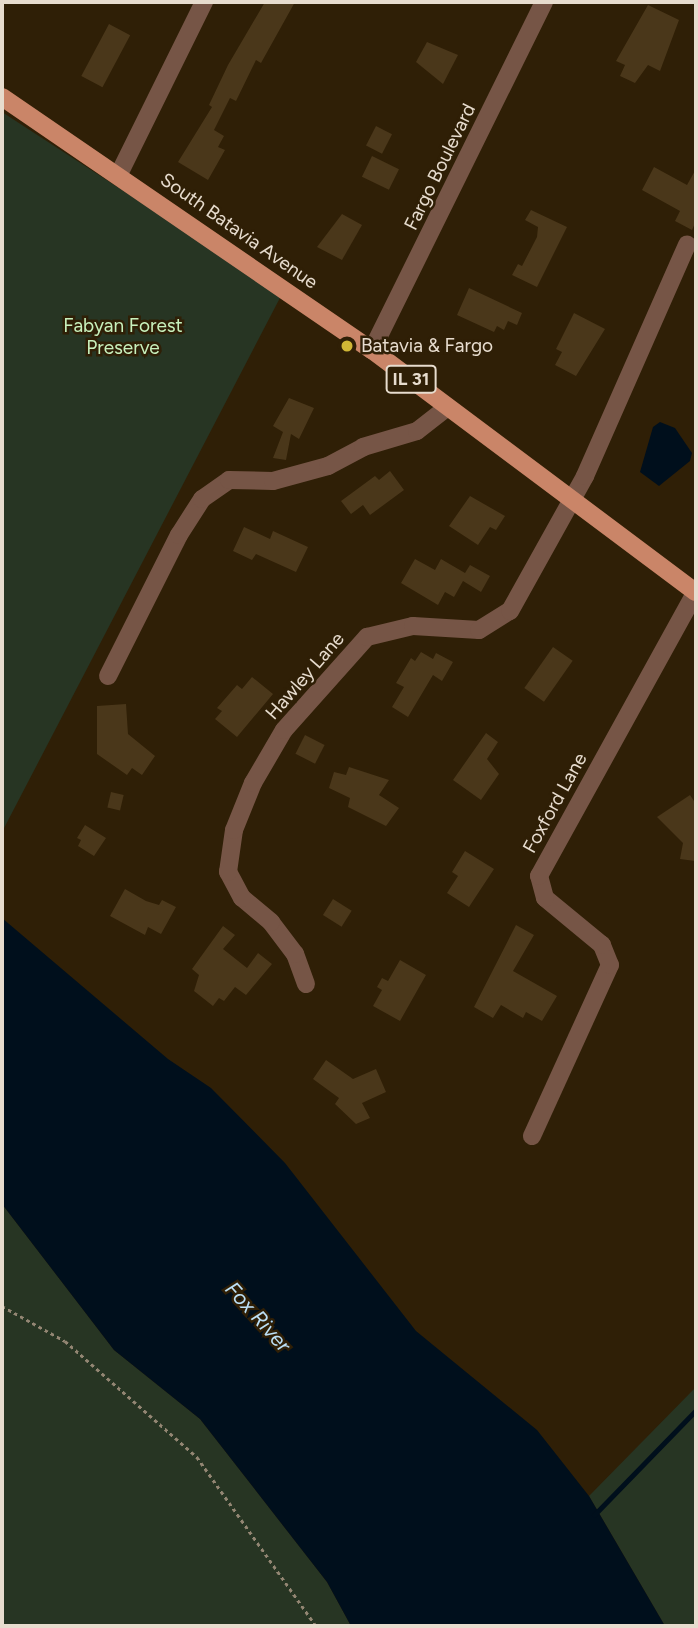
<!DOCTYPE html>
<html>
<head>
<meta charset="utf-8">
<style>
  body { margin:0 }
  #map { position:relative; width:698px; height:1628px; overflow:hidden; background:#2f1f06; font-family:Figtree,sans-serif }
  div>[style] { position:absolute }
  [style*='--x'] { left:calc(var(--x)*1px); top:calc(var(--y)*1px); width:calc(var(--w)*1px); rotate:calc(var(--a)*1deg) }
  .green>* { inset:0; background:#273523 }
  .water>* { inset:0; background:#000f1c }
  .stream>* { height:4.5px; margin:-2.25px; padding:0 2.25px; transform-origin:2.25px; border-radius:2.25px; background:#000f1c }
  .building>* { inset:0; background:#4a371a; transform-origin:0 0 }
  .path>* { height:2.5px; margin-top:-1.25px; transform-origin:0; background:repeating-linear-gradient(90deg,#938673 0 3.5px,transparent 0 7px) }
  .minor>* { height:18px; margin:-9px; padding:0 9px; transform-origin:9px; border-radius:9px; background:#765546 }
  .major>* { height:18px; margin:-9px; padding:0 9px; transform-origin:9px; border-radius:9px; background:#ca8568 }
  .dots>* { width:19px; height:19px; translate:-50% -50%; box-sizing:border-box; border:4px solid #2f1f06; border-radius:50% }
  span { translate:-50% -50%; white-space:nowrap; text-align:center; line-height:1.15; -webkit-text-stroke:5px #2f1f06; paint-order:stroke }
  .shield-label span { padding:2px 5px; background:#2f1f06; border:2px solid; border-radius:5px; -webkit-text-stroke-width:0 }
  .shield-label { font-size:18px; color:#e7dcce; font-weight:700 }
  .street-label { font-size:19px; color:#e7dcce }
  .park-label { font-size:19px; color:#c8f1bd }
  .poi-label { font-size:19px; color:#e7dcce }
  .left { translate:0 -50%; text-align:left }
  .water-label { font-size:21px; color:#bce0f6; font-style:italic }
  .frame { position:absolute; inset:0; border:4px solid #e7dcce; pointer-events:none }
</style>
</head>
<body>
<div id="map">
  <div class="green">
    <i style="clip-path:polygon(2px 112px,282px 294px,2px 832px)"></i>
    <i style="clip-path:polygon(2px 1204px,114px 1350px,200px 1419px,327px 1582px,351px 1626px,2px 1626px)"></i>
    <i style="clip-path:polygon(696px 1387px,696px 1626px,665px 1626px,589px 1496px)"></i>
  </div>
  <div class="water">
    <i style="clip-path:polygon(660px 422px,675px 428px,692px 453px,690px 461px,659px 486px,640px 472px,653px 427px)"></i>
    <i style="clip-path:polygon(2px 918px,168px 1059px,211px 1088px,285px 1163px,416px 1331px,537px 1430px,589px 1496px,665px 1626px,351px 1626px,327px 1582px,200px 1419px,114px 1350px,2px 1204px)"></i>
  </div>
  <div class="stream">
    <i style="--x:594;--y:1515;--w:146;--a:-45.8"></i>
  </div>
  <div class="building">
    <i style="clip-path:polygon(265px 2px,295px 2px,261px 63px,256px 60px,236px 101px,230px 98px,214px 130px,224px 136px,218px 147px,225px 150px,208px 180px,178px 162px,212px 107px,209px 105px,228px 65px)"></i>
    <i style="clip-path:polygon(648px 5px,679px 20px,660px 71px,648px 65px,635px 83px,620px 76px,625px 65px,616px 61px)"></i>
    <i style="left:109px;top:24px;width:24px;height:59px;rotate:28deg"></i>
    <i style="clip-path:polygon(427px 42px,458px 55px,443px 84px,416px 62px)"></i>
    <i style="left:376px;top:126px;width:18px;height:22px;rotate:27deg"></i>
    <i style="left:372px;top:156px;width:30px;height:23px;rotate:26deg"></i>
    <i style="clip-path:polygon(654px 167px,687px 185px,696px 169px,696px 221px,692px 230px,675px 221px,680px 211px,642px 190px)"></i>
    <i style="clip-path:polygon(531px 210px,567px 227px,537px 287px,512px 275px,518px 264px,522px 266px,537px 237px,538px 227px,525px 220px)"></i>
    <i style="clip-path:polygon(342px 214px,362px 225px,342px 260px,317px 247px)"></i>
    <i style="clip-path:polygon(469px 288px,522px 313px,517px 325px,508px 321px,504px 330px,497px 326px,494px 332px,457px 315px)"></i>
    <i style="clip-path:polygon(574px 313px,605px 329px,576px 376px,555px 365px,562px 352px,556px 349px)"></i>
    <i style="clip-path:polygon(289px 398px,314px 408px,299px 439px,291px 434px,286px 460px,273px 458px,283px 432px,273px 426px)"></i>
    <i style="clip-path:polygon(390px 471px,404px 490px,370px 515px,363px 505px,351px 514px,341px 501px,375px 476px,379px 480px)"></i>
    <i style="clip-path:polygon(470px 496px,505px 516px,496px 530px,490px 527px,478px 545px,449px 526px)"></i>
    <i style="clip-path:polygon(244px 527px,270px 539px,273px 531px,308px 547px,296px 572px,256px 554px,252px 560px,233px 551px)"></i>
    <i style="clip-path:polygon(415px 559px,435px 570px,441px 559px,465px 573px,470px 565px,490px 576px,481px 592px,463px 581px,454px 597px,445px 592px,438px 605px,401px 583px)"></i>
    <i style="left:553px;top:647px;width:24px;height:50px;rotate:35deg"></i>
    <i style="clip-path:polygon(421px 652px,433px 659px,436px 653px,453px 662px,442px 681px,433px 675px,408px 717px,392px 707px,404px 687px,396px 683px,411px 658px,415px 661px)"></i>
    <i style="clip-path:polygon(252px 677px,273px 694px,237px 737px,215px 719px,222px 711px,217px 708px,237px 685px,242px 689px)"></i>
    <i style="clip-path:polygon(126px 704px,128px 734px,155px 756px,142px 775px,132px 768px,127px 775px,97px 754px,97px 706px)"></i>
    <i style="clip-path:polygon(486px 733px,498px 742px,487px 759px,499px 774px,481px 800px,453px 780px)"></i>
    <i style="left:305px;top:735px;width:22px;height:21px;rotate:27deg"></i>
    <i style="clip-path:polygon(349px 767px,389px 780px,379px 795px,399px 808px,386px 826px,348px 807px,350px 798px,329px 788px,334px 772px,346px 775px)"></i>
    <i style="left:111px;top:792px;width:13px;height:16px;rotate:13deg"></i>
    <i style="clip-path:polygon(690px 795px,696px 804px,695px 861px,680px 859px,683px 843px,657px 817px)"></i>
    <i style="clip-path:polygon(85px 825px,106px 838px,94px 856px,78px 846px,81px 840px,77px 838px)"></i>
    <i style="clip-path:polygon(465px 851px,494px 869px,469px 907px,447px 893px,458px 876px,452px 872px)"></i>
    <i style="clip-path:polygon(125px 889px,146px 901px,159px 905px,162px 900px,176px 907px,161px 934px,148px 927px,145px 935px,110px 916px)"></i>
    <i style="left:333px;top:899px;width:22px;height:19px;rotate:32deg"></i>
    <i style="clip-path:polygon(516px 925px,534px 935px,513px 971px,557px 996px,542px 1021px,526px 1012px,523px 1018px,501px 1005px,493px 1018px,474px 1007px)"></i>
    <i style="clip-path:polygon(223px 926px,235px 935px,223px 949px,247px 968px,258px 953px,272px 964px,246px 995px,235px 987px,224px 1001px,219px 998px,213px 1006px,194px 991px,199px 975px,192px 969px)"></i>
    <i style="clip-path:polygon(400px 960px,426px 975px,400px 1021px,373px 1006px,382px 990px,377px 987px,382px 978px,388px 981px)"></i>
    <i style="clip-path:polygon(326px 1060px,353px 1079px,376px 1069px,386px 1092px,362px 1103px,370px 1118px,356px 1124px,335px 1104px,339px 1098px,313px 1079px)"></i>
  </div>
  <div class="path">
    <i style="--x:2;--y:1306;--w:72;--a:29.1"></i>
    <i style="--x:65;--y:1341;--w:176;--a:41.3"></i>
    <i style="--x:197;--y:1457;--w:207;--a:54.8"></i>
  </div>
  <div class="minor">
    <i style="--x:119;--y:174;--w:192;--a:-63.7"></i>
    <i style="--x:372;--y:350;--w:388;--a:-63.7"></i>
    <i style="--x:108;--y:676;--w:158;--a:-63.3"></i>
    <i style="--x:179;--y:535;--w:43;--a:-57.4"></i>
    <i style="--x:202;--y:499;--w:33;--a:-35"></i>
    <i style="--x:229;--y:480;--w:44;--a:1.3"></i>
    <i style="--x:273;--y:481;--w:57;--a:-15.3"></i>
    <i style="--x:328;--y:466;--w:40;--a:-28"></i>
    <i style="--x:363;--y:447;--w:56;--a:-16.5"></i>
    <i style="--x:417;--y:431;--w:39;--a:-38"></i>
    <i style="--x:306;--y:984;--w:32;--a:-110"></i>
    <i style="--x:295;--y:954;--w:40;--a:-127"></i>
    <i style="--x:271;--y:922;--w:38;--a:-140"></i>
    <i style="--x:242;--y:898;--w:30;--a:-118"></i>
    <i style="--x:228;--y:872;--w:42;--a:-81.9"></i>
    <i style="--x:234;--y:830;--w:51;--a:-68"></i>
    <i style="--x:253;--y:783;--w:61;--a:-59.7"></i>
    <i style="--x:284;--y:730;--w:125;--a:-48.3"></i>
    <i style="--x:367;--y:637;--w:47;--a:-13.4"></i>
    <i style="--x:413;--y:626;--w:66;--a:3.5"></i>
    <i style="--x:479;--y:630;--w:36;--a:-32"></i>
    <i style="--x:510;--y:611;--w:154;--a:-60.9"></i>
    <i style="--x:585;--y:476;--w:253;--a:-66.2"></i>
    <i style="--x:532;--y:1136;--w:188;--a:-65.5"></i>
    <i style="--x:610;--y:965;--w:22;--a:-112"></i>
    <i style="--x:602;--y:945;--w:74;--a:-140.5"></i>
    <i style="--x:545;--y:898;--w:23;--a:-105"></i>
    <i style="--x:539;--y:876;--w:325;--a:-61.1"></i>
  </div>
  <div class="major">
    <i style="--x:2;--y:97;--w:448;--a:34.4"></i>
    <i style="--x:372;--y:350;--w:404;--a:36.8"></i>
  </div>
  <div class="dots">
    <i style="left:347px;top:346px;background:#d1b736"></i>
  </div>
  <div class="shield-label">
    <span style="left:411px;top:379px">IL 31</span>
  </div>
  <div class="street-label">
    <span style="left:440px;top:167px;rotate:-64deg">Fargo Boulevard</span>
    <span style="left:239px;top:231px;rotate:35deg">South Batavia Avenue</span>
    <span style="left:305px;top:676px;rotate:-49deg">Hawley Lane</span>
    <span style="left:555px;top:803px;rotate:-61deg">Foxford Lane</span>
  </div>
  <div class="park-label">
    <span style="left:123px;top:337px">Fabyan Forest<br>Preserve</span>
  </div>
  <div class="poi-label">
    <span class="left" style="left:361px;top:346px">Batavia &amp; Fargo</span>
  </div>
  <div class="water-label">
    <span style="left:258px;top:1317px;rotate:48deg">Fox River</span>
  </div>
  <div class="frame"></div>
</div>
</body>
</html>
